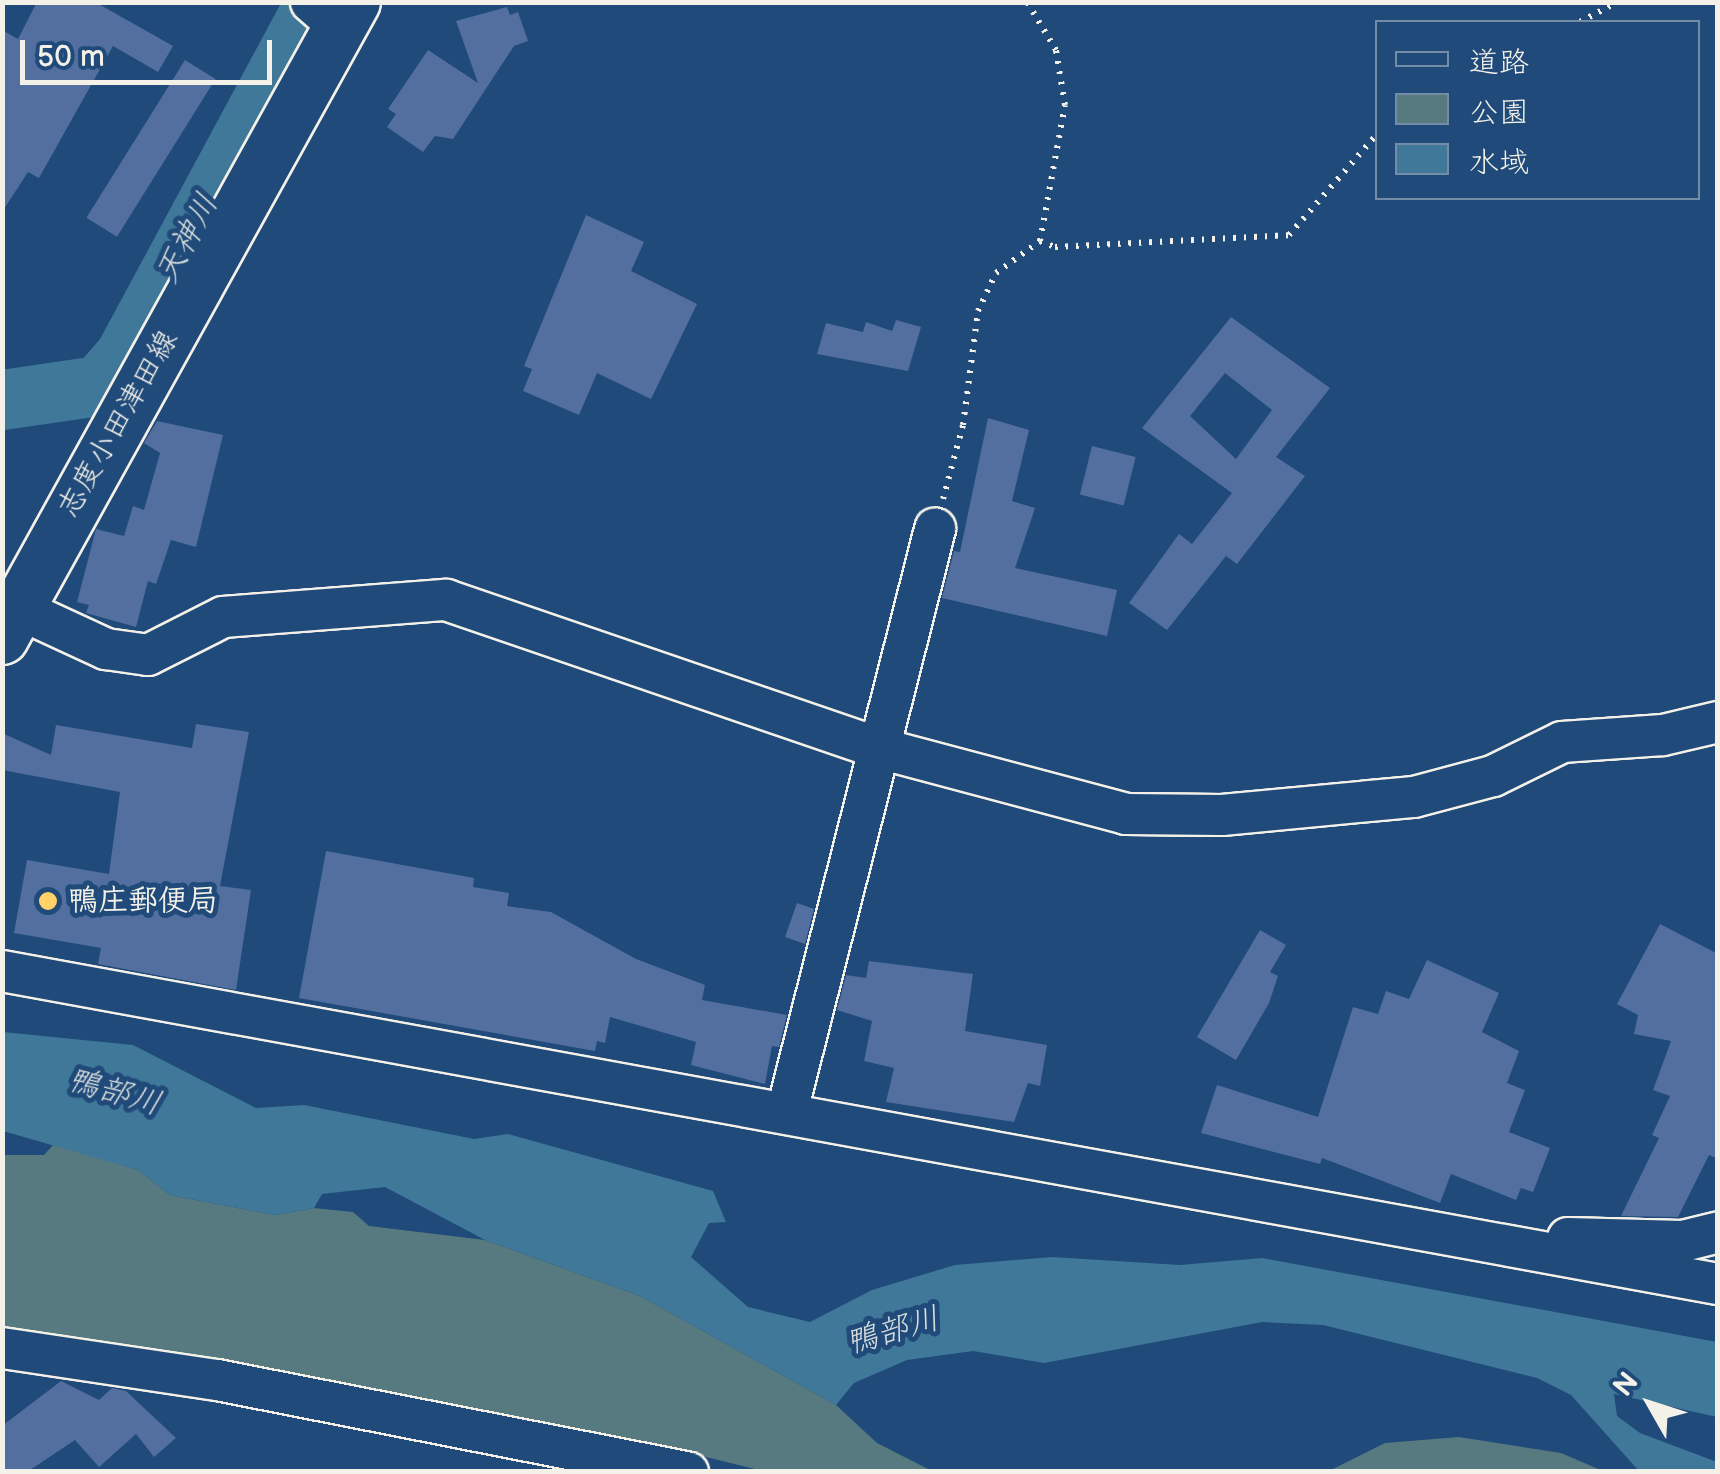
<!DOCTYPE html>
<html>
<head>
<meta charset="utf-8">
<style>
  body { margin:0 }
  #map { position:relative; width:1720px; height:1474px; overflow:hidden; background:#1f4a7a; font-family:"Balsamiq Sans","Klee One",sans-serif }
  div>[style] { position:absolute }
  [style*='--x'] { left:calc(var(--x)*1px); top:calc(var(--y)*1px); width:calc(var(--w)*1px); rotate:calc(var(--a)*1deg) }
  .green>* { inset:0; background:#567a80 }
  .water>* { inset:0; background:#407899 }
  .river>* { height:60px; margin:-30px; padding:0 30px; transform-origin:30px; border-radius:30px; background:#407899 }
  .building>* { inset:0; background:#526f9f; transform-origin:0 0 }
  .path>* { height:6px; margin-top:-3px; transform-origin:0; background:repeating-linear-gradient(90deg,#f4f1e8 0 2.5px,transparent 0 10.5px) }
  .roads { filter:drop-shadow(2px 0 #f4f1e8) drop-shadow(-2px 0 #f4f1e8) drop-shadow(0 2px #f4f1e8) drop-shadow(0 -2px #f4f1e8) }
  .minor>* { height:40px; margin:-20px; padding:0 20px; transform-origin:20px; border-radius:20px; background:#1f4a7a }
  .major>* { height:52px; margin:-26px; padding:0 26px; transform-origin:26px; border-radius:26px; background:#1f4a7a }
  .dots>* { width:28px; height:28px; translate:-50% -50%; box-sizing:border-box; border:5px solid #1f4a7a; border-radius:50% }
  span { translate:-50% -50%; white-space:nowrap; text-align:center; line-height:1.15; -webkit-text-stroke:10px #1f4a7a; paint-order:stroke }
  .street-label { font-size:30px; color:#f4f1e8 }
  .poi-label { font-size:30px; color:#f4f1e8; font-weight:700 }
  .left { translate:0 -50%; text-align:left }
  .water-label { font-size:32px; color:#d9dfdc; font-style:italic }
  .frame { position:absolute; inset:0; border:5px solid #f4f1e8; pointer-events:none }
  .legend { position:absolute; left:1375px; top:20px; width:325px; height:180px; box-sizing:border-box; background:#1f4a7a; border:2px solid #748da6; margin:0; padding:12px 18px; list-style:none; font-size:30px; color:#f4f1e8 }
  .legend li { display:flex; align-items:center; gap:20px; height:50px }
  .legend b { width:50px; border:2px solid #748da6 }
  .north { position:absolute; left:1600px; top:1354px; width:100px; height:100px; -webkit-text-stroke:8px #1f4a7a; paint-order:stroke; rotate:309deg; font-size:28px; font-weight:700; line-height:40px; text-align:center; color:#f4f1e8 }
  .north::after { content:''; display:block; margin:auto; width:35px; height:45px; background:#f4f1e8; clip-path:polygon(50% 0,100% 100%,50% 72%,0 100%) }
  .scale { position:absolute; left:20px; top:40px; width:252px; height:45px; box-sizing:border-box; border:5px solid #f4f1e8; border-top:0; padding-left:12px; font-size:30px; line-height:35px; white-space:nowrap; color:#f4f1e8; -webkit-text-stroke:8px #1f4a7a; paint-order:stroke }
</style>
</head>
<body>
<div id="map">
  <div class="green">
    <i style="clip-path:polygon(54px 1144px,138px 1170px,170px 1195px,275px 1215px,314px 1208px,353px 1212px,369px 1226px,485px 1240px,640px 1296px,836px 1405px,877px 1443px,932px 1471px,763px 1471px,657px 1445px,224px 1366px,3px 1334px,3px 1155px,44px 1155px)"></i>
    <i style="clip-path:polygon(1459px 1437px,1561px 1453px,1603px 1471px,1329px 1471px,1385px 1443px)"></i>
  </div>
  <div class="water">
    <i style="clip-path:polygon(3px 1032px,133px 1045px,256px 1108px,304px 1105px,474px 1139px,508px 1134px,713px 1191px,726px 1222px,709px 1223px,691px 1257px,748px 1307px,810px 1322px,872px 1290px,955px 1265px,1052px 1257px,1180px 1265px,1262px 1258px,1717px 1342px,1717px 1417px,1614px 1394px,1617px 1416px,1640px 1433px,1717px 1462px,1717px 1471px,1639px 1471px,1571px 1395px,1537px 1378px,1323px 1325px,1262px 1322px,1044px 1363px,973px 1351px,907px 1360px,854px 1383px,836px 1405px,640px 1296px,485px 1240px,385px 1187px,322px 1194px,314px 1208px,275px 1215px,170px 1195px,138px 1170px,3px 1131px)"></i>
  </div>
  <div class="river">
    <i style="--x:2;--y:400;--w:98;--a:-8.2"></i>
    <i style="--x:99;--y:386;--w:40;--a:-49"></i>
    <i style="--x:125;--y:356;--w:402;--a:-61.7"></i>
  </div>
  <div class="building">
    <i style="clip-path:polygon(37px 2px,95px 2px,173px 46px,158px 72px,113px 46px,39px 178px,28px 172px,2px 212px,2px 30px,18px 39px)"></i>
    <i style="clip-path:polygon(507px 7px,510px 15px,518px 12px,528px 41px,514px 46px,453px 139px,435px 136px,423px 152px,387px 127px,396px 114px,388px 109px,428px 50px,478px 83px,456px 21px)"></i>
    <i style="left:185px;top:60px;width:36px;height:186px;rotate:32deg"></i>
    <i style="clip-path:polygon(586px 215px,644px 242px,631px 271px,697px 304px,651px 399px,597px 373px,579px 415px,523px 391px,532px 369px,524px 366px)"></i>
    <i style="clip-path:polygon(evenodd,1231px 317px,1330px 388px,1276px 457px,1305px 476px,1237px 564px,1226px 556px,1167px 630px,1129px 603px,1179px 534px,1192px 544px,1232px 493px,1142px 428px,1231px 317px,1225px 373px,1272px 410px,1236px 459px,1190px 416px,1225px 373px)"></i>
    <i style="clip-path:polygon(896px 320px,921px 327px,908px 371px,817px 354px,826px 323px,863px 332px,866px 322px,892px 331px)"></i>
    <i style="clip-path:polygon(988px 418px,1029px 430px,1012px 501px,1035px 508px,1015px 568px,1117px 590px,1107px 636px,942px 598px,954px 551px,960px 552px)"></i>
    <i style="clip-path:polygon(157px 421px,223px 435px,196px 547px,171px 540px,156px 584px,148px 581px,136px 627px,86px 613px,89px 605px,77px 602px,96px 529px,124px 536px,133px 506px,144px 510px,160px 453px,144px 443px)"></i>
    <i style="left:1092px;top:446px;width:45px;height:50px;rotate:14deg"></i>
    <i style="clip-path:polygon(196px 724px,249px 732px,220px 886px,251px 890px,236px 990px,98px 964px,101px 948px,14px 933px,27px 860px,109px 874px,120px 792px,2px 770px,2px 733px,51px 755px,56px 725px,192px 748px)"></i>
    <i style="clip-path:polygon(326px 851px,474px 878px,473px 887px,509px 893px,507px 906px,551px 912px,636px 959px,705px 985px,702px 1000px,787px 1015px,779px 1047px,772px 1046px,765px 1084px,691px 1065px,696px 1042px,610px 1017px,605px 1043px,597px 1041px,595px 1051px,299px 998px)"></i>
    <i style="clip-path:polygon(797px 903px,814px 909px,805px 944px,785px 937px)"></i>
    <i style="clip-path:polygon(1660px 924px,1718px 954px,1718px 1159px,1709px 1155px,1678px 1217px,1621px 1216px,1659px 1138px,1652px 1135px,1670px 1096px,1653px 1090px,1671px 1041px,1634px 1034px,1638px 1015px,1617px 1004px)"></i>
    <i style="clip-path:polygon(1260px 930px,1286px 945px,1270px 972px,1278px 976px,1269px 1003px,1236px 1060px,1197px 1037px)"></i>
    <i style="clip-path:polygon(1427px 960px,1499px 993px,1482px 1032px,1519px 1051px,1507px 1083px,1525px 1090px,1509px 1132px,1550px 1148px,1533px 1192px,1521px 1188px,1516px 1200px,1451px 1174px,1440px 1203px,1322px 1158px,1320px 1164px,1201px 1133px,1217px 1085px,1318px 1117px,1353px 1007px,1378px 1014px,1386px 991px,1409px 999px)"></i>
    <i style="clip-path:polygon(869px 961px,973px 974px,965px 1031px,1047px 1045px,1040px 1086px,1028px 1083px,1014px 1122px,886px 1102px,894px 1068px,864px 1061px,872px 1021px,837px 1010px,846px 975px,866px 978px)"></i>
    <i style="clip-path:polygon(61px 1381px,99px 1400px,112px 1388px,126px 1391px,176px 1438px,154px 1457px,136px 1434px,99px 1467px,75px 1440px,27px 1472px,2px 1472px,2px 1426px)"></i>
  </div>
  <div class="path">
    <i style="--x:1580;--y:22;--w:42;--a:-28.4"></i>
    <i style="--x:1040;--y:241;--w:16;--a:22"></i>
    <i style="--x:1055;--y:247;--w:234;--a:-2.9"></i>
    <i style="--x:1289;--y:235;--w:135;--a:-48.9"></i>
    <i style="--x:943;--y:499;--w:77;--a:-74.9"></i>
    <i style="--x:963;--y:425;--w:115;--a:-82.5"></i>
    <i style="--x:978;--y:311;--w:42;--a:-64.7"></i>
    <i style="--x:996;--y:273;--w:54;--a:-36"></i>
    <i style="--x:1040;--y:241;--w:138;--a:-79.6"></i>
    <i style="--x:1065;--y:105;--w:56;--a:-99.3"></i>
    <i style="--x:1056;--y:50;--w:56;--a:-121.1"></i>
  </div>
  <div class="roads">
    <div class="minor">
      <i style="--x:311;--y:2;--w:41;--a:41.1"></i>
      <i style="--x:2;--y:601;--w:115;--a:24.8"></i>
      <i style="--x:106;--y:649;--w:42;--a:8.1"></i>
      <i style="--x:148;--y:655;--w:84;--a:-26.9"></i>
      <i style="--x:223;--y:617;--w:224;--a:-4.4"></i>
      <i style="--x:446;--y:600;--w:453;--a:18.9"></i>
      <i style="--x:875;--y:747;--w:260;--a:14.9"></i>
      <i style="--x:1126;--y:814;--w:96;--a:0.6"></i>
      <i style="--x:1222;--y:815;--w:193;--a:-5.4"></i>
      <i style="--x:1414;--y:797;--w:82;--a:-14.9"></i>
      <i style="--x:1493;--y:776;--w:77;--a:-26.2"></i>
      <i style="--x:1562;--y:742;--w:101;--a:-4"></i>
      <i style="--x:1663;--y:735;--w:57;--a:-13.3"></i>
      <i style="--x:2;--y:971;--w:1744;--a:10.34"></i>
      <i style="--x:787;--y:1111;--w:601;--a:-75.73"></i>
      <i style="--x:1568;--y:1238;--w:115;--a:1.5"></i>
      <i style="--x:1683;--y:1241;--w:36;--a:-14"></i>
      <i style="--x:2;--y:1348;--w:217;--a:8.5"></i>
      <i style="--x:217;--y:1380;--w:480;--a:11.1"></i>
    </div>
    <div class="major">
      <i style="--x:2;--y:638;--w:727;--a:-61.04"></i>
    </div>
  </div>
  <div class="dots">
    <i style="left:48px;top:901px;background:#ffd166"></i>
  </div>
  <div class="street-label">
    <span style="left:118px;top:424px;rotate:-60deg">志度小田津田線</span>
  </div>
  <div class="poi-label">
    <span class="left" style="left:68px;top:901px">鴨庄郵便局</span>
  </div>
  <div class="water-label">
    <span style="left:188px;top:239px;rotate:-62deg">天神川</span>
    <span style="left:114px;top:1093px;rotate:16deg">鴨部川</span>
    <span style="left:893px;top:1332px;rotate:-16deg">鴨部川</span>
  </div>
  <div class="frame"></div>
  <ul class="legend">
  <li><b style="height:12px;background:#1f4a7a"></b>道路</li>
  <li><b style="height:28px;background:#567a80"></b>公園</li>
  <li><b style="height:28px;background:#407899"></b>水域</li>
  </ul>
  <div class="north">N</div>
  <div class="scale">50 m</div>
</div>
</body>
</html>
